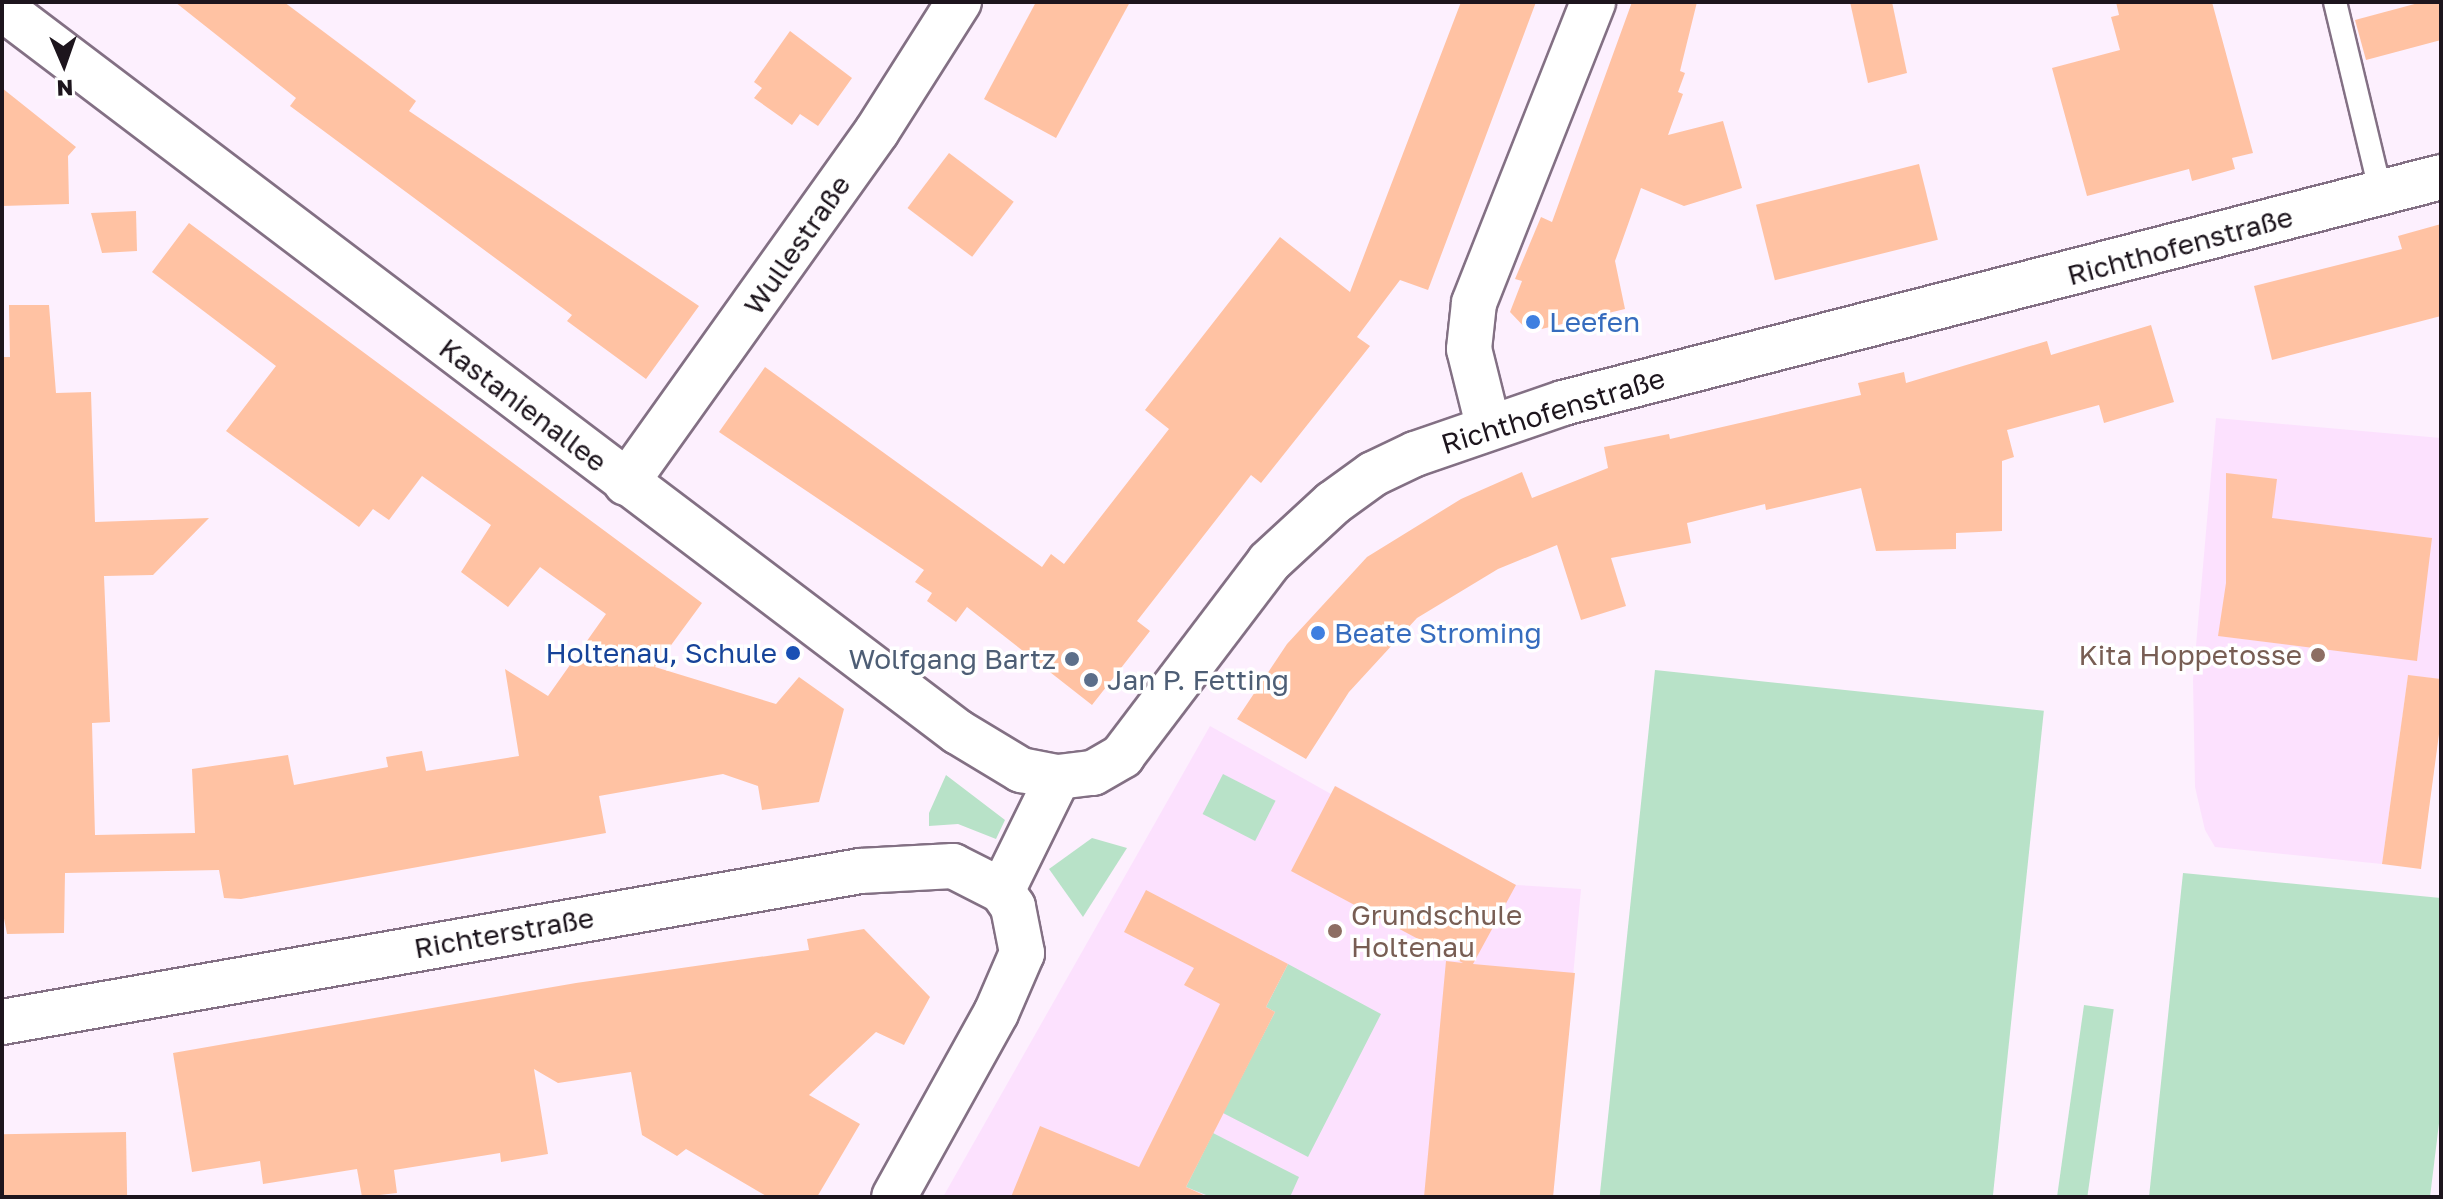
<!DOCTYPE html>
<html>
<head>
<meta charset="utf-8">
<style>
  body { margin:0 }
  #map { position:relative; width:2443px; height:1199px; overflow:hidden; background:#fdf0fe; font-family:"Golos Text",sans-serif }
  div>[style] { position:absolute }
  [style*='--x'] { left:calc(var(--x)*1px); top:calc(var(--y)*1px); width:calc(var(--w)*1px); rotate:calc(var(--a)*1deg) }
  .built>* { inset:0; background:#fce1fe }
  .green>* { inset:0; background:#b8e2c8; transform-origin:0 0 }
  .building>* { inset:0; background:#ffc2a3; transform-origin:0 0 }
  .roads { filter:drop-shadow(2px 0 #837084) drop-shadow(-2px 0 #837084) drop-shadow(0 2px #837084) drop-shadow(0 -2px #837084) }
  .lane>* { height:22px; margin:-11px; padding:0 11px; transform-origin:11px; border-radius:11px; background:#fff }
  .street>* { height:44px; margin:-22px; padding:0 22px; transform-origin:22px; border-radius:22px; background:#fff }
  .dots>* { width:22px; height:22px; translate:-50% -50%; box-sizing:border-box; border:4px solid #fff; border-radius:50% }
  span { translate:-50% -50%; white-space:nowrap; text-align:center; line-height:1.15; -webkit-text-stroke:7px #fff; paint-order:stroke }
  .street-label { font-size:28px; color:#1d151d }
  .shop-label { font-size:28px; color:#366cbe }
  .left { translate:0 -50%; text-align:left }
  .transit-label { font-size:28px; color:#164399 }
  .right { translate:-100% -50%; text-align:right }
  .education-label { font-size:28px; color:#785e54 }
  .service-label { font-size:28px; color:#4e5e75 }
  .frame { position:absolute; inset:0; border:4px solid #1d151d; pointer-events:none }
  .north { position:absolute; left:24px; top:24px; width:80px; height:80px; -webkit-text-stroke:6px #fff; paint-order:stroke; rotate:178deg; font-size:22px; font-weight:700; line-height:32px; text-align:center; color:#1d151d }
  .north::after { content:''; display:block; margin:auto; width:28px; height:36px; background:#1d151d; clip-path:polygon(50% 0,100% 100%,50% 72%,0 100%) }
</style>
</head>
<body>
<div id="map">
  <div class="built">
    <i style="clip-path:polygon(2216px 418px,2441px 438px,2441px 679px,2408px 676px,2382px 864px,2215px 847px,2205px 830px,2195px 787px,2193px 680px)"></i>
    <i style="clip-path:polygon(1210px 726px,1331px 794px,1336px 786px,1516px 885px,1581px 889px,1553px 1197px,943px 1197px)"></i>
  </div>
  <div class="green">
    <i style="left:1655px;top:670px;width:391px;height:530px;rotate:6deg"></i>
    <i style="left:1223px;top:774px;width:59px;height:45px;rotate:27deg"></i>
    <i style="clip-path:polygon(946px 775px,1005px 820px,996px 839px,958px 824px,929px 826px,929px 813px)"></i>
    <i style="clip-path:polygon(1092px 838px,1127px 848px,1083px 917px,1049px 869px)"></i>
    <i style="clip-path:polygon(2183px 873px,2441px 898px,2441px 1107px,2430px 1197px,2149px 1197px)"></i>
    <i style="clip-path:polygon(1288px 964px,1381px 1014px,1308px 1157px,1223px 1113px,1275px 1012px,1266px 1007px)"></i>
    <i style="left:2084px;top:1005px;width:30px;height:193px;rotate:8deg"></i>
    <i style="clip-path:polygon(1213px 1133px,1299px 1177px,1290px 1197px,1211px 1197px,1186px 1187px)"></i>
  </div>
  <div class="building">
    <i style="clip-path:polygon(175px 2px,284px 2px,416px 101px,409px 111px,699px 306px,646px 379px,567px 321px,572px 315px,290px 106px,296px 98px)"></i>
    <i style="clip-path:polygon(1036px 2px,1130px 2px,1056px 138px,984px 99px)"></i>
    <i style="clip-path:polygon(1461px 2px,1536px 2px,1428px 290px,1400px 280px,1357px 337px,1370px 346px,1261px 483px,1251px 475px,1137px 621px,1150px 631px,1092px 705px,967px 607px,956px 622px,927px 601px,932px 593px,915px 582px,924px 570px,719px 432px,765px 367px,1042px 567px,1051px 554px,1064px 564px,1169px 429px,1145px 410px,1280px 237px,1350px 292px)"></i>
    <i style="clip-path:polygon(1632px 2px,1697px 2px,1680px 71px,1685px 73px,1678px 92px,1683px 94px,1668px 135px,1723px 121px,1742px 188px,1684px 206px,1641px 188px,1615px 261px,1625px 309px,1529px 332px,1510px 312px,1522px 281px,1515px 279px,1541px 217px,1552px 222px)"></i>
    <i style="clip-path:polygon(1850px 2px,1892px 2px,1907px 73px,1868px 83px)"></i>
    <i style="clip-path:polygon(2116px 2px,2212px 2px,2253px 153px,2232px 158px,2235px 169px,2192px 181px,2189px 169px,2087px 196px,2052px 68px,2120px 50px,2111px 17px,2119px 15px)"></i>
    <i style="clip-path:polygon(2422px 2px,2441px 2px,2441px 40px,2366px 60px,2355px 20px)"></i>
    <i style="clip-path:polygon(790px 31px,852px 78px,818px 126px,800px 114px,792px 125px,754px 98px,762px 88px,754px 82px)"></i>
    <i style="clip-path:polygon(2px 88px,76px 147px,68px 156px,69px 204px,2px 206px)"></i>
    <i style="left:949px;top:153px;width:81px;height:69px;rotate:37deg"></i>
    <i style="left:1919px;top:164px;width:78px;height:168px;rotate:76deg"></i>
    <i style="clip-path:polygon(136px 211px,137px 251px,102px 253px,91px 213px)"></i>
    <i style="clip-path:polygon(189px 223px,702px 603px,655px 667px,776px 704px,799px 677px,844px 709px,819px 802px,762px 810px,758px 786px,723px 774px,599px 796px,606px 833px,241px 899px,224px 898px,219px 870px,65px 873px,64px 933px,7px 934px,2px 908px,2px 357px,10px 357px,9px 305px,49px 305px,56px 393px,91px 392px,95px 522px,209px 518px,153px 575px,104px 576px,110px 722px,92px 723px,95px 835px,195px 833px,192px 769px,288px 755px,294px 785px,388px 767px,386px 757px,422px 751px,426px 771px,519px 756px,505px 669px,548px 696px,606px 614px,540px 567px,508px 607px,461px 572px,491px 525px,422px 476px,389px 520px,373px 509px,359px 527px,226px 431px,276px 366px,152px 272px)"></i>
    <i style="clip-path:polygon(2441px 224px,2441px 316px,2272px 360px,2254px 286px,2402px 249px,2398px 236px)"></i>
    <i style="clip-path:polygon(2151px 325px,2174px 402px,2104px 423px,2099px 405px,2007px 430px,2014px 457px,2002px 461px,2002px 531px,1956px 533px,1956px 549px,1876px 551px,1861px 488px,1766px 510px,1765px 504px,1687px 523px,1691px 543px,1611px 558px,1626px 606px,1581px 620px,1557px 545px,1498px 569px,1417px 618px,1349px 692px,1306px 759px,1237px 719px,1287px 644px,1367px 557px,1461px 499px,1522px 472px,1532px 498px,1608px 468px,1604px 447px,1669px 434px,1670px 439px,1861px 395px,1858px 383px,1904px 372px,1906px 383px,2047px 341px,2051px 355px)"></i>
    <i style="clip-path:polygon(2226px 473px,2277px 479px,2272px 518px,2432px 538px,2417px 661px,2218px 636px,2226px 583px)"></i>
    <i style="clip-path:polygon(2408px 675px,2441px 679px,2441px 719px,2421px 869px,2382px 864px)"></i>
    <i style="clip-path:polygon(1335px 786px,1516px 885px,1473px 964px,1575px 973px,1553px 1197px,1424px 1197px,1446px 961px,1463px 963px,1291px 871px)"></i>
    <i style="clip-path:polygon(1146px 890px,1288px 964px,1266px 1007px,1275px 1012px,1186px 1187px,1208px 1197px,1011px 1197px,1040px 1126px,1139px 1167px,1220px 1004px,1184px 985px,1194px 968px,1124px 932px)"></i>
    <i style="clip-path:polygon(864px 929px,930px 997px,904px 1045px,876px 1032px,809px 1095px,860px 1124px,817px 1197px,768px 1197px,686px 1149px,677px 1156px,642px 1135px,631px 1072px,558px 1083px,534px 1069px,548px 1154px,501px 1162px,500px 1153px,394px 1170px,397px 1193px,362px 1197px,357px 1169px,263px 1184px,260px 1161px,192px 1172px,173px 1053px,576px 983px,809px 950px,807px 939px)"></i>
    <i style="left:126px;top:1132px;width:65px;height:124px;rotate:89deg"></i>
  </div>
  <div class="roads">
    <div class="lane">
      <i style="--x:2335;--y:2;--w:196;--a:76.5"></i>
    </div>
    <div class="street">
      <i style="--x:2;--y:8;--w:1199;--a:37.14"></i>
      <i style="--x:958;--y:732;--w:74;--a:31.1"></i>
      <i style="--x:1021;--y:770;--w:38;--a:11"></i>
      <i style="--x:1058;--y:777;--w:35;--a:-7"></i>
      <i style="--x:1093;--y:773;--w:34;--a:-30"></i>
      <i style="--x:1122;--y:756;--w:243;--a:-52.8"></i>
      <i style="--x:1269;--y:562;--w:87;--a:-42.7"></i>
      <i style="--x:1333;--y:503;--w:49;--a:-35.9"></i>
      <i style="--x:1373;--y:474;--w:47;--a:-25.5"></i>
      <i style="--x:1415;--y:454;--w:157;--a:-19"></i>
      <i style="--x:1563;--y:403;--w:907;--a:-14.43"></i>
      <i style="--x:1488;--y:425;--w:78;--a:-104"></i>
      <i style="--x:1469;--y:349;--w:46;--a:-83.8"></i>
      <i style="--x:1474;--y:303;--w:324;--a:-68.4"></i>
      <i style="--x:626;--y:483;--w:432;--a:-54.5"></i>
      <i style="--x:877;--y:131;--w:153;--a:-57.6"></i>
      <i style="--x:1002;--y:891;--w:127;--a:-63.8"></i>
      <i style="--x:2;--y:1022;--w:871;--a:-9.98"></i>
      <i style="--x:860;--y:871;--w:93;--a:-3.1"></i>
      <i style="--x:953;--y:866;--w:55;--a:27"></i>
      <i style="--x:1002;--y:891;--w:19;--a:55"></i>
      <i style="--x:1013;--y:907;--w:47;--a:78.9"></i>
      <i style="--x:1022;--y:953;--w:65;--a:113.4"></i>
      <i style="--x:996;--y:1013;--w:210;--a:119"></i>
    </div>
  </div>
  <div class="dots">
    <i style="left:1533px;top:322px;background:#3f7fe0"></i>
    <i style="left:1318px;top:633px;background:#3f7fe0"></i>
    <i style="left:793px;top:653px;background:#1a4fb4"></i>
    <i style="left:2318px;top:655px;background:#8d6e63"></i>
    <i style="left:1072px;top:659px;background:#5c6f8a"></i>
    <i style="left:1091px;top:680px;background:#5c6f8a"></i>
    <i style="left:1335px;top:931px;background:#8d6e63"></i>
  </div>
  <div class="street-label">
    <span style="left:797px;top:245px;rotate:-55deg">Wullestraße</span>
    <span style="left:2180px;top:246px;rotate:-15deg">Richthofenstraße</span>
    <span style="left:523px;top:405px;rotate:37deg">Kastanienallee</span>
    <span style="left:1553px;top:411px;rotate:-17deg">Richthofenstraße</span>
    <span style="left:504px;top:933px;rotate:-10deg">Richterstraße</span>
  </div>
  <div class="shop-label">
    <span class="left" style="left:1549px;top:322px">Leefen</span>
    <span class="left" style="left:1334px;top:633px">Beate Stroming</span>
  </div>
  <div class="transit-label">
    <span class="right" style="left:777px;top:653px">Holtenau, Schule</span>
  </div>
  <div class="education-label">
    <span class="right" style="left:2302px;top:655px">Kita Hoppetosse</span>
    <span class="left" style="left:1351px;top:931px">Grundschule<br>Holtenau</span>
  </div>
  <div class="service-label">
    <span class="right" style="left:1056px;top:659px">Wolfgang Bartz</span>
    <span class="left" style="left:1107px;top:680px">Jan P. Fetting</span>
  </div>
  <div class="frame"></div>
  <div class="north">N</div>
</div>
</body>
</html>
